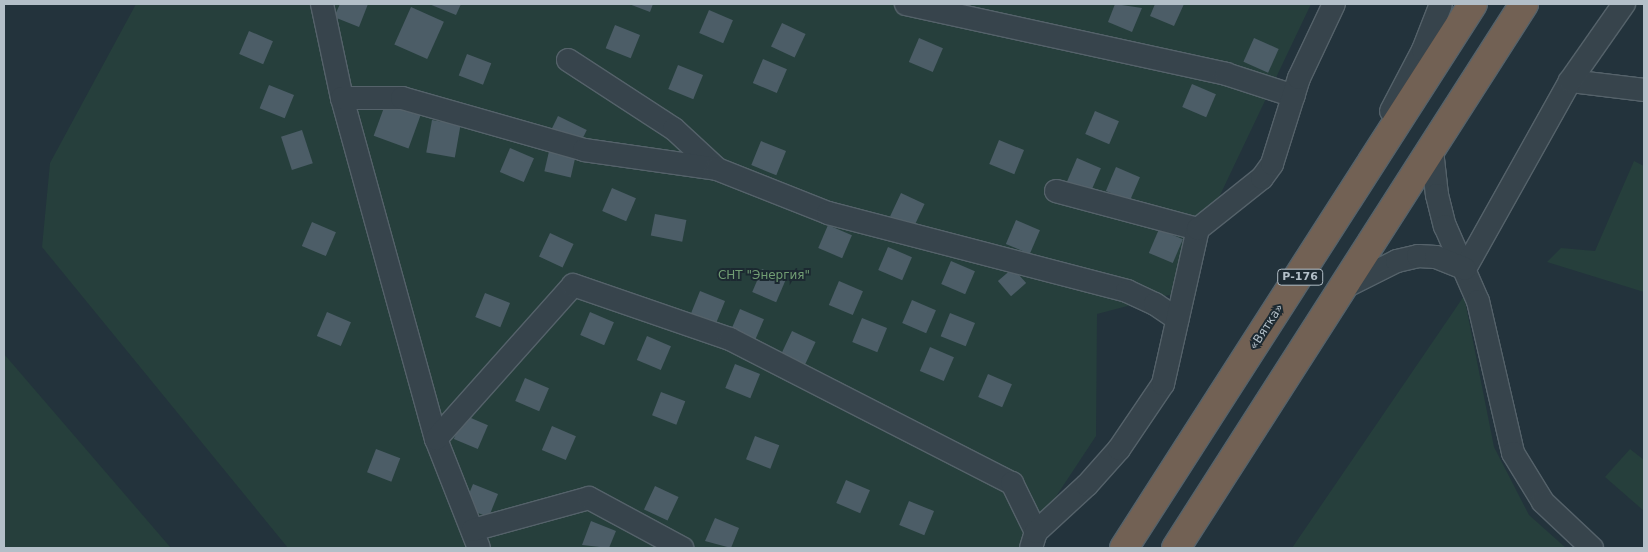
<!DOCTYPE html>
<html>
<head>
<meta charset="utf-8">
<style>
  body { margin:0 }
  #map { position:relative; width:1648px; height:552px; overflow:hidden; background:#23333c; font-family:"DejaVu Sans",sans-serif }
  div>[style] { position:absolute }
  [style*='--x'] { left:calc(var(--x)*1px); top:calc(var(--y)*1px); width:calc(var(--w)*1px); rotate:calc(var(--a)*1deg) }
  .green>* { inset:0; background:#263f3c }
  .building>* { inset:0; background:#4c5d67; transform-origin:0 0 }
  .roads { filter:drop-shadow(1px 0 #55626a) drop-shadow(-1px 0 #55626a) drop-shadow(0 1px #55626a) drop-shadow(0 -1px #55626a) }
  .minor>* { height:22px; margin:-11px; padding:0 11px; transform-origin:11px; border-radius:11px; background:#37444c }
  .highway>* { height:28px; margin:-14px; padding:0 14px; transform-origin:14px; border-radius:14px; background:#726154 }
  span { translate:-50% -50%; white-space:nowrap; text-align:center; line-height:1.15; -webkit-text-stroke:4px #1c2931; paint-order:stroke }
  .shield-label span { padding:1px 4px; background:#1c2931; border:1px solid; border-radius:4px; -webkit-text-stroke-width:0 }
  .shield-label { font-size:11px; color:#b3bfc8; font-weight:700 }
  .park-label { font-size:12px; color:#719d73 }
  .street-label { font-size:12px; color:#b3bfc8 }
  .frame { position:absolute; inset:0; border:5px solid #b3bfc8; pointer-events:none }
</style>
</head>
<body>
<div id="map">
  <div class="green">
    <i style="clip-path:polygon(136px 4px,1311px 4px,1173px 294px,1097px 314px,1096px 436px,1022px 548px,288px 548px,42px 247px,50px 163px)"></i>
    <i style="clip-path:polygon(1634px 161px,1644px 166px,1644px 292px,1547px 262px,1561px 248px,1595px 251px)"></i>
    <i style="clip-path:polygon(1464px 296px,1494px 447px,1529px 515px,1566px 548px,1292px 548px)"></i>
    <i style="clip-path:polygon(4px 354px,171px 548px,4px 548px)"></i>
    <i style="clip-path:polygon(1630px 449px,1644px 460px,1644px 511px,1605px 477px)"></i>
  </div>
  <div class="building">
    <i style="clip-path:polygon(340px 4px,368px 4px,359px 27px,334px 17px)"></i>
    <i style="clip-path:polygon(429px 4px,461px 4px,456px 15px)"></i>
    <i style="clip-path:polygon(629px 4px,653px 4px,650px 12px)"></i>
    <i style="clip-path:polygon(1115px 4px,1142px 8px,1132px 32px,1108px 22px)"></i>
    <i style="clip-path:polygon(1155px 4px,1184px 4px,1174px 26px,1150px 16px)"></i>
    <i style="left:411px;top:7px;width:36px;height:41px;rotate:24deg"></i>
    <i style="left:709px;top:10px;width:26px;height:25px;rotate:23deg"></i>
    <i style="left:782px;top:23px;width:26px;height:26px;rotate:25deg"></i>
    <i style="left:615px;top:25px;width:27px;height:25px;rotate:22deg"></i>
    <i style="left:249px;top:31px;width:26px;height:25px;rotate:23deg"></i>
    <i style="left:919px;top:38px;width:26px;height:26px;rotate:23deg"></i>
    <i style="left:1254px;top:38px;width:27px;height:26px;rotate:24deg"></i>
    <i style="left:467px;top:54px;width:26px;height:23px;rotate:21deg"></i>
    <i style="left:763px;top:59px;width:26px;height:26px;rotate:23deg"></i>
    <i style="left:678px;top:65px;width:27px;height:26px;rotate:22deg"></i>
    <i style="left:1192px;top:84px;width:26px;height:25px;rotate:23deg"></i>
    <i style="left:269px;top:85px;width:27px;height:25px;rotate:22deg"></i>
    <i style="left:386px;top:102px;width:37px;height:36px;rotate:20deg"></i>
    <i style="left:1095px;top:111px;width:26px;height:25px;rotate:23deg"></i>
    <i style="left:558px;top:116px;width:32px;height:17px;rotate:26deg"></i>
    <i style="left:432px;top:120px;width:29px;height:33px;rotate:10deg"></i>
    <i style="left:302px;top:130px;width:35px;height:22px;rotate:72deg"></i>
    <i style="left:999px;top:140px;width:27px;height:26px;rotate:22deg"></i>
    <i style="left:761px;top:141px;width:27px;height:26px;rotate:22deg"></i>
    <i style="left:550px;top:147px;width:27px;height:25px;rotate:13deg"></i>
    <i style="left:510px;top:148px;width:26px;height:26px;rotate:23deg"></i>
    <i style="left:1077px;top:158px;width:26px;height:26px;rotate:23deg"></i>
    <i style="left:1116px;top:167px;width:26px;height:26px;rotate:23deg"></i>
    <i style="left:612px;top:188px;width:26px;height:25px;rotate:23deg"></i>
    <i style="left:901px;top:193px;width:26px;height:26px;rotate:25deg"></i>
    <i style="left:655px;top:214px;width:32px;height:22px;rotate:11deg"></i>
    <i style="left:1016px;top:220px;width:26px;height:26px;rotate:23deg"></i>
    <i style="left:312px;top:222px;width:26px;height:26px;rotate:23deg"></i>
    <i style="left:828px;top:225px;width:26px;height:25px;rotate:23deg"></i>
    <i style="left:1159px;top:229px;width:26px;height:26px;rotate:23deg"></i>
    <i style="left:550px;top:233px;width:26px;height:26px;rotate:25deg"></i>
    <i style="left:888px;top:247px;width:26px;height:25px;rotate:23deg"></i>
    <i style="left:951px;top:261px;width:26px;height:25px;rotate:23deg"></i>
    <i style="left:1013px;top:268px;width:20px;height:20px;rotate:49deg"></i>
    <i style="left:762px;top:269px;width:26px;height:25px;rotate:23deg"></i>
    <i style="left:839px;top:281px;width:26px;height:26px;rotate:23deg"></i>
    <i style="left:700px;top:291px;width:27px;height:25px;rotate:22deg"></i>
    <i style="left:485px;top:293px;width:27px;height:26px;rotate:22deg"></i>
    <i style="left:912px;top:300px;width:26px;height:25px;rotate:23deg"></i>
    <i style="left:740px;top:309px;width:26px;height:25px;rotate:23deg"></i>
    <i style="left:327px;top:312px;width:26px;height:26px;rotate:23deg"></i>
    <i style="left:590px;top:312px;width:26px;height:25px;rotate:23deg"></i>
    <i style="left:950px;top:313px;width:27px;height:25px;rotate:22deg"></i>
    <i style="left:862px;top:318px;width:27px;height:26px;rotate:22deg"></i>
    <i style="left:792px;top:331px;width:26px;height:26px;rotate:25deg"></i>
    <i style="left:647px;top:336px;width:26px;height:26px;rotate:23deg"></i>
    <i style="left:930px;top:347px;width:26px;height:26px;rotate:23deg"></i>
    <i style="left:735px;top:364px;width:27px;height:26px;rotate:22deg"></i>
    <i style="left:988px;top:374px;width:26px;height:25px;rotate:23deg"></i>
    <i style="left:525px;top:378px;width:26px;height:25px;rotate:23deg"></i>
    <i style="left:661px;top:392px;width:26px;height:25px;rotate:21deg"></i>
    <i style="left:464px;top:415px;width:26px;height:26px;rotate:23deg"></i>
    <i style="left:552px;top:426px;width:26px;height:26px;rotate:23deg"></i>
    <i style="left:755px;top:436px;width:26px;height:25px;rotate:21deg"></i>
    <i style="left:376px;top:449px;width:26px;height:25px;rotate:21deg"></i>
    <i style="left:846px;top:480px;width:26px;height:25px;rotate:23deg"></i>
    <i style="left:473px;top:484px;width:27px;height:25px;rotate:22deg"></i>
    <i style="left:655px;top:486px;width:26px;height:26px;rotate:25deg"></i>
    <i style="left:909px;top:501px;width:27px;height:26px;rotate:22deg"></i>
    <i style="clip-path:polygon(715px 518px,739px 528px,731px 548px,705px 541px)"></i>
    <i style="clip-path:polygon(591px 521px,616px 531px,609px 548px,582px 545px)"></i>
  </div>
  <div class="roads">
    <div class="minor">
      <i style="--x:322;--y:4;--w:96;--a:78"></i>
      <i style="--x:342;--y:98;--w:354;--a:74.6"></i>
      <i style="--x:436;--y:439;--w:117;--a:68.5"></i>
      <i style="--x:906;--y:4;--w:328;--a:12.3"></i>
      <i style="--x:1226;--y:74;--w:71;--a:17.9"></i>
      <i style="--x:568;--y:60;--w:126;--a:33.1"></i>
      <i style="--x:674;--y:129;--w:59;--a:42.9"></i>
      <i style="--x:1570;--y:81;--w:75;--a:6.9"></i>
      <i style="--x:342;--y:98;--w:60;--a:0"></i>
      <i style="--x:402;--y:98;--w:189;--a:15.9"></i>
      <i style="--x:584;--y:150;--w:134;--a:8.1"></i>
      <i style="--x:717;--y:169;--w:119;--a:21.6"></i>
      <i style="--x:828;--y:213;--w:309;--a:14.6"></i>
      <i style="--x:1127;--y:291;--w:31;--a:25"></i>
      <i style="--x:1155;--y:304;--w:27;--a:34"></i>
      <i style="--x:1391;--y:111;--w:69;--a:-62.3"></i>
      <i style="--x:1423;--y:50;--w:49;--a:-68.6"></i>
      <i style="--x:1432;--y:150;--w:45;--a:83.7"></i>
      <i style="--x:1437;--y:195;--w:32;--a:76"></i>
      <i style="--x:1445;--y:226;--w:82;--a:66.3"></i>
      <i style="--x:1478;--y:301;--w:156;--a:77"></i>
      <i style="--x:1513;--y:453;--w:57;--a:58.5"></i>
      <i style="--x:1543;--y:502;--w:67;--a:43.2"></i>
      <i style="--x:1056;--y:191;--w:147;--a:15"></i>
      <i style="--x:1465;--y:269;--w:215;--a:-60.8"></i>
      <i style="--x:1570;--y:81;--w:94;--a:-55"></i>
      <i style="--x:1345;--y:287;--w:58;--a:-26.6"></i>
      <i style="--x:1397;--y:261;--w:22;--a:-13"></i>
      <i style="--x:1418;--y:256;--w:18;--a:3"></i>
      <i style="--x:1436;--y:257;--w:31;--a:22"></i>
      <i style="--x:436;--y:439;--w:206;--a:-48.3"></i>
      <i style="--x:573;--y:285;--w:166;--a:19"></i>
      <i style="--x:730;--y:339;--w:317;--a:27.1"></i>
      <i style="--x:1012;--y:483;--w:55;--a:63.9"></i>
      <i style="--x:473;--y:530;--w:120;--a:-15.4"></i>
      <i style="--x:589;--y:498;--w:106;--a:28.3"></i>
      <i style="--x:1031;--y:548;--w:17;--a:-73"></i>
      <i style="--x:1036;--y:532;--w:69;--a:-42.7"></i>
      <i style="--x:1087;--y:485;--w:48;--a:-48.4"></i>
      <i style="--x:1119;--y:449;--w:78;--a:-55.9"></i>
      <i style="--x:1163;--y:384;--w:159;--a:-77.3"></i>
      <i style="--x:1198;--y:229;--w:82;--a:-38.6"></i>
      <i style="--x:1262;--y:178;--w:17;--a:-54"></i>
      <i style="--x:1272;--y:164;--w:90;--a:-72.6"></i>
      <i style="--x:1299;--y:78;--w:82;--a:-64.7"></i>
    </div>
    <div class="highway">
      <i style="--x:1124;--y:548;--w:646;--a:-57.32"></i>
      <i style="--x:1176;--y:548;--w:646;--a:-57.39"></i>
    </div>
  </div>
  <div class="shield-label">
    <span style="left:1300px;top:277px">Р-176</span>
  </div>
  <div class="park-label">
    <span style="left:764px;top:276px">СНТ "Энергия"</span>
  </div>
  <div class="street-label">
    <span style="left:1267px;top:327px;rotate:-57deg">«Вятка»</span>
  </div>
  <div class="frame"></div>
</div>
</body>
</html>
